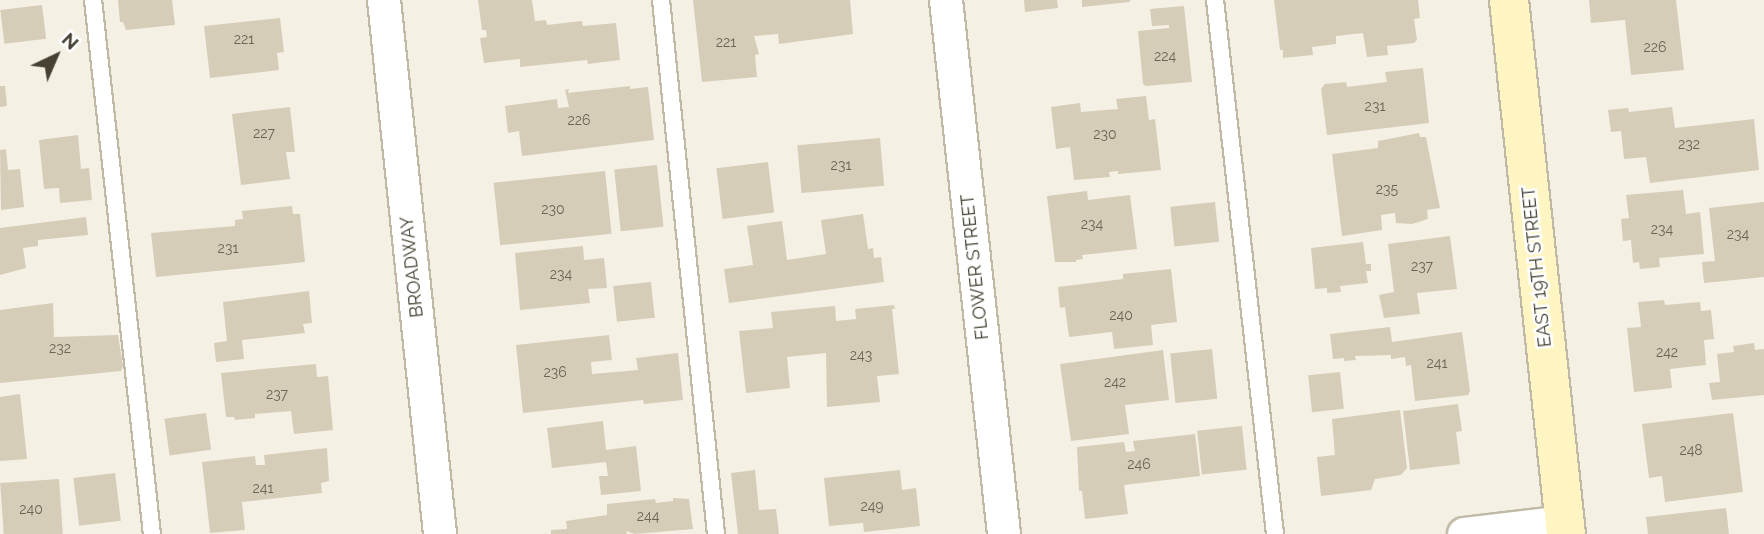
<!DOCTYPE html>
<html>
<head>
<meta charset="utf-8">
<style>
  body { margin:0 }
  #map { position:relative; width:1764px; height:534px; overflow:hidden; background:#f4f0e4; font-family:Raleway,sans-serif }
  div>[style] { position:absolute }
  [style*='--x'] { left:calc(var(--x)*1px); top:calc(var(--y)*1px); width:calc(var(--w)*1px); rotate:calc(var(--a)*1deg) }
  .building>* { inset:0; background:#d6cdb9; transform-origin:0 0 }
  .roads { filter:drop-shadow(2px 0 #c0b9a6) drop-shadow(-2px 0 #c0b9a6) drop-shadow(0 2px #c0b9a6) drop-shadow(0 -2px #c0b9a6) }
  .lane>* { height:16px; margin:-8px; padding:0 8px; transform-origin:8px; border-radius:8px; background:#fff }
  .street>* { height:32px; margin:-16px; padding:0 16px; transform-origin:16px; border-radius:16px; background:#fff }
  .secondary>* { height:38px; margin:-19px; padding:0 19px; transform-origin:19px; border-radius:19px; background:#fff5c3 }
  span { translate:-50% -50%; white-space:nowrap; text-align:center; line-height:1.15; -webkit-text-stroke:5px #fff; paint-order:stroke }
  .number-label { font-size:14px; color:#6a6454 }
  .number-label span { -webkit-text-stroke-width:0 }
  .street-label { font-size:18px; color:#464133 }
  .north { position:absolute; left:21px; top:21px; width:70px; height:70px; -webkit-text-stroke:5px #fff; paint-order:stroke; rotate:44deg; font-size:19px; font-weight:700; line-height:28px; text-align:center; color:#464133 }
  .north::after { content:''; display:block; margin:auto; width:24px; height:32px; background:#464133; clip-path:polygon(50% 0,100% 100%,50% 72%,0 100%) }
</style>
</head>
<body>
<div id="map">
  <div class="building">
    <i style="clip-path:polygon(118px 0,172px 0,175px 25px,126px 30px,123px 22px,120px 22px)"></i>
    <i style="clip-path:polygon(478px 0,532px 0,535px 21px,546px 20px,547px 25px,582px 21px,583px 26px,616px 23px,620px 60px,588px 64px,587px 60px,520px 67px,520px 59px,484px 63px,480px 38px,487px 37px,486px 30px,482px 30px)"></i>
    <i style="clip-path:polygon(693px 0,850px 0,853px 34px,779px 44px,778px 34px,754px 36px,759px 54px,755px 55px,757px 77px,702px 82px)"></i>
    <i style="clip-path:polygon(1024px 0,1057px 0,1058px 8px,1025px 12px)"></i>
    <i style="clip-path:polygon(1082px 0,1130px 0,1130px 2px,1082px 7px)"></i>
    <i style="clip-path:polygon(1274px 0,1418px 0,1420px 18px,1414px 19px,1417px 40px,1414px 43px,1387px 46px,1388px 55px,1367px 57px,1363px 33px,1336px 36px,1336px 44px,1312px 47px,1313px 55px,1283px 58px,1283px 50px,1280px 50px)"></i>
    <i style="clip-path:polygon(1589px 0,1676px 0,1684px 70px,1631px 75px,1625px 20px,1591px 23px)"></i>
    <i style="left:42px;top:5px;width:34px;height:42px;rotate:83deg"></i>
    <i style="clip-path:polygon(1184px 6px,1192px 82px,1146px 86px,1143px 84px,1138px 31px,1169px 28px,1169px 25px,1152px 26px,1150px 9px)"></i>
    <i style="clip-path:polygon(280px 18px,284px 52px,277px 53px,279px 70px,210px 78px,204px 26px)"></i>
    <i style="clip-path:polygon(1423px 68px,1429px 123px,1327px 135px,1321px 89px,1325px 84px,1346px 82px,1347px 87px,1387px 82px,1385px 72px)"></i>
    <i style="clip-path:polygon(0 86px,5px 86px,7px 106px,0 107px)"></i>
    <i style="clip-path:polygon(630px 86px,630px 89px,648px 87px,654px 140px,522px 156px,519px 131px,508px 133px,505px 106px,557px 99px,558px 108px,569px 107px,565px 90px,569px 89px,568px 93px)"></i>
    <i style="clip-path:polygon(1146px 96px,1149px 120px,1155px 119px,1161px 170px,1118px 174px,1118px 171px,1109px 172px,1110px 177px,1074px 180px,1070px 147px,1056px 149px,1051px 107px,1080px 103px,1081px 112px,1118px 109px,1116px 99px)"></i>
    <i style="clip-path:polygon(290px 107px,295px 152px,286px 152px,290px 179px,241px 185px,232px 114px)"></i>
    <i style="clip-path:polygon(1672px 107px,1675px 128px,1754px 119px,1759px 170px,1650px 183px,1646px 157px,1624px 159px,1621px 131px,1611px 132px,1608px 110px,1628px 108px,1629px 112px)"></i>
    <i style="clip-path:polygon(1419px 133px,1420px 137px,1426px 137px,1440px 208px,1427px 210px,1428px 219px,1412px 224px,1396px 223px,1395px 213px,1381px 215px,1382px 230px,1342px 236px,1332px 154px,1378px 148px,1378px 141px)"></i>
    <i style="clip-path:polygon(78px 135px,81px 169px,89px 168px,92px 200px,60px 203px,59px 188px,44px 189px,39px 140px)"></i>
    <i style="left:880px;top:138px;width:48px;height:83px;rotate:85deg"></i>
    <i style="clip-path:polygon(6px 149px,8px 170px,20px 169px,24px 207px,1px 210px,0 150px)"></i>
    <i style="left:768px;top:162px;width:51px;height:52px;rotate:83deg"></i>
    <i style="left:657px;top:165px;width:62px;height:43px;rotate:84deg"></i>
    <i style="left:605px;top:171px;width:63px;height:112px;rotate:84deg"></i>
    <i style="clip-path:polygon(1683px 190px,1686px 214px,1700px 212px,1704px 254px,1659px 258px,1660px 267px,1640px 269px,1639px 262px,1633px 263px,1631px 240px,1623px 241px,1621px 219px,1629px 218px,1626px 195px)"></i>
    <i style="clip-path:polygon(1087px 191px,1088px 200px,1130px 195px,1137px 249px,1082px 255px,1083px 259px,1076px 260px,1076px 262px,1055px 262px,1047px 196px)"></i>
    <i style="left:1215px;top:202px;width:40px;height:45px;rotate:84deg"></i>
    <i style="clip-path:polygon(1764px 202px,1764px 277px,1704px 283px,1702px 262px,1715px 261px,1709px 208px)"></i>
    <i style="clip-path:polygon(292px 206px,293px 214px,300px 214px,305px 262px,156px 277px,151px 233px,235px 226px,235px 220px,243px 219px,242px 211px)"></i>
    <i style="clip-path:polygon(863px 214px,868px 249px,873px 248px,874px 258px,881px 257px,884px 282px,729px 303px,724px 269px,753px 265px,747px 226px,782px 221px,787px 260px,826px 254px,821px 220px)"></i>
    <i style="clip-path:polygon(86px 217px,88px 235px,38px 240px,38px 246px,23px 248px,26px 268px,0 275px,0 228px)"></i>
    <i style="clip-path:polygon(1450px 236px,1457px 289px,1417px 293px,1420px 314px,1384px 318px,1379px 295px,1394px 292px,1388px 244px)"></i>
    <i style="clip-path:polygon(1363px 242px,1366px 264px,1371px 264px,1371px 271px,1366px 271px,1368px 283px,1340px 286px,1341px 292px,1327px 293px,1327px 288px,1315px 289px,1311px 248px)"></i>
    <i style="clip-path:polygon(583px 246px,584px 260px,604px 258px,607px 288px,588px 289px,590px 303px,520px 310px,515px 253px)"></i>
    <i style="clip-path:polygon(1171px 269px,1177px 322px,1151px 325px,1153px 345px,1114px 349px,1112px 332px,1069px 337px,1065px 307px,1060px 308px,1058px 287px,1123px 279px,1123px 274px)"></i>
    <i style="left:651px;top:282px;width:36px;height:38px;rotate:84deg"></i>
    <i style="clip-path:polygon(309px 291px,312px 323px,303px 324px,305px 333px,242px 340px,244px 359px,216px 362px,214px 343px,227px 341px,223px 302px)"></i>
    <i style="clip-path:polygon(1664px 300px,1665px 305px,1700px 302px,1701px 311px,1711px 310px,1714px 339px,1704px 340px,1706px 365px,1670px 369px,1672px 388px,1634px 392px,1627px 328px,1641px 327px,1638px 302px)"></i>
    <i style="clip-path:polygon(53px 303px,54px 337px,118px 335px,123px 366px,121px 371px,0 383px,0 310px)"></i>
    <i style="clip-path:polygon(894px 305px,895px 309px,892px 309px,899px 374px,877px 376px,880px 402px,827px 407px,826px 353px,787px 357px,790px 388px,746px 393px,739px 331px,773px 328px,771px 312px,835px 306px,836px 321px,856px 319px,855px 309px)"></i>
    <i style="clip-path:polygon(1390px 327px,1392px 342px,1462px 332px,1470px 391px,1468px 395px,1415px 401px,1411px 365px,1406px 366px,1405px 357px,1391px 359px,1391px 355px,1355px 356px,1356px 360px,1344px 361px,1344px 358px,1333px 359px,1330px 334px)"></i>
    <i style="clip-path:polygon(609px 335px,612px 360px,591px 362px,592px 374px,638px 370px,636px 358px,678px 353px,683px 400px,644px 404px,643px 400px,523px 413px,516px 345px)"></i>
    <i style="clip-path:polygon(1754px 343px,1755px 350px,1764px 349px,1764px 395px,1712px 400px,1709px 383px,1720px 382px,1717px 354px,1734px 352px,1733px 346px)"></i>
    <i style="left:1212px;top:349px;width:50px;height:42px;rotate:84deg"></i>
    <i style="clip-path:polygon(1163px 350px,1169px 400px,1125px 405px,1129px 434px,1071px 441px,1060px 364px)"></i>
    <i style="clip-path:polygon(316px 364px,317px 377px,328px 376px,333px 430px,294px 434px,291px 411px,255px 414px,255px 418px,235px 420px,234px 417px,226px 417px,221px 373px)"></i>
    <i style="left:1340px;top:372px;width:37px;height:32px;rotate:84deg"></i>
    <i style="clip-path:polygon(20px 394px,27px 459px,0 461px,0 397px)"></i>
    <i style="clip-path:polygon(1458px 404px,1462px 431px,1456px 432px,1460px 464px,1410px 470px,1403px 411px)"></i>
    <i style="clip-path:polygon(1400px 410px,1407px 468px,1401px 475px,1375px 479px,1371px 490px,1321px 496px,1317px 457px,1335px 455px,1332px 419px)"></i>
    <i style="left:206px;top:413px;width:37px;height:42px;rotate:82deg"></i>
    <i style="clip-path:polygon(1733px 413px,1743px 492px,1665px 502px,1662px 476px,1649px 478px,1642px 424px)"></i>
    <i style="clip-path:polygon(603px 421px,606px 450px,636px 446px,641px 491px,601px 495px,599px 476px,608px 476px,606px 462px,552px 468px,547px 428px)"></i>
    <i style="left:1242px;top:426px;width:44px;height:45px;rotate:84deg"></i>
    <i style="clip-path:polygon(1195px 434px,1200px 476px,1124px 485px,1128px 514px,1085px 519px,1082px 491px,1079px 491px,1077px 447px,1124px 442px,1126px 452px,1135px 451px,1133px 441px)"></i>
    <i style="clip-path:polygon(327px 448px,329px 481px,321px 483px,322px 493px,242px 502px,245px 530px,210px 533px,202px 462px,255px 456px,256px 465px,265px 465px,264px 455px)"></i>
    <i style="clip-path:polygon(755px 470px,759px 510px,776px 509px,779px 534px,738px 534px,731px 473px)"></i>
    <i style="clip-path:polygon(900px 470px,902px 490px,916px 488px,920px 526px,864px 532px,863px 523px,829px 526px,824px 478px)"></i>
    <i style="left:115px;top:473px;width:48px;height:42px;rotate:83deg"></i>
    <i style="left:59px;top:479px;width:55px;height:59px;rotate:86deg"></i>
    <i style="clip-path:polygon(673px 498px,689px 499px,693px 529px,635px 534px,626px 531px,627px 534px,551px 534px,551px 530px,567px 529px,566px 521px,607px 515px,607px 504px,655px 499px,656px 503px,673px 501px)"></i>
    <i style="clip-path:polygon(1726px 508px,1729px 534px,1648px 534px,1646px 517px)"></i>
  </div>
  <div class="roads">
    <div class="lane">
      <i style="--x:93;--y:0;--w:537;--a:83.7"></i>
      <i style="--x:661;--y:0;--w:537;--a:84.12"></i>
      <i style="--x:1215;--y:0;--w:537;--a:83.59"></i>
    </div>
    <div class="street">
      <i style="--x:384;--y:0;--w:537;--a:84.01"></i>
      <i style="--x:946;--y:0;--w:537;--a:83.8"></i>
      <i style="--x:1464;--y:534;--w:101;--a:-6.8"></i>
    </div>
    <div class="secondary">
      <i style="--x:1509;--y:0;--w:537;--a:83.91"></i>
    </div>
  </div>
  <div class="number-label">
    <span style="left:244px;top:39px">221</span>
    <span style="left:726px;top:42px">221</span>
    <span style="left:1655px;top:47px">226</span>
    <span style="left:1165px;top:56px">224</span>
    <span style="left:1375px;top:106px">231</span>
    <span style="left:579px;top:120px">226</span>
    <span style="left:264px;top:133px">227</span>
    <span style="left:1105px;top:134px">230</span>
    <span style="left:1689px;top:144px">232</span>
    <span style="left:841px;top:165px">231</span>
    <span style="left:1387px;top:189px">235</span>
    <span style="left:553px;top:209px">230</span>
    <span style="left:1092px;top:224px">234</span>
    <span style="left:1662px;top:229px">234</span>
    <span style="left:1738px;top:234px">234</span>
    <span style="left:228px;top:248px">231</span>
    <span style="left:1422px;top:266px">237</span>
    <span style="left:561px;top:274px">234</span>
    <span style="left:1121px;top:315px">240</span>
    <span style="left:60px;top:348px">232</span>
    <span style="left:1667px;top:352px">242</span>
    <span style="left:861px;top:355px">243</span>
    <span style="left:1437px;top:363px">241</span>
    <span style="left:555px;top:372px">236</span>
    <span style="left:1115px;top:382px">242</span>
    <span style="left:277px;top:394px">237</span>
    <span style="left:1691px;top:450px">248</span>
    <span style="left:1139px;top:464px">246</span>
    <span style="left:263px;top:488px">241</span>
    <span style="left:872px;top:506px">249</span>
    <span style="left:31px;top:509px">240</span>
    <span style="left:648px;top:516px">244</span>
  </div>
  <div class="street-label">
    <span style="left:412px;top:267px;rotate:-96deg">BROADWAY</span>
    <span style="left:975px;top:267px;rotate:-96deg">FLOWER STREET</span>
    <span style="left:1537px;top:267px;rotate:-96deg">EAST 19TH STREET</span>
  </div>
  <div class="north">N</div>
</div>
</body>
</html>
